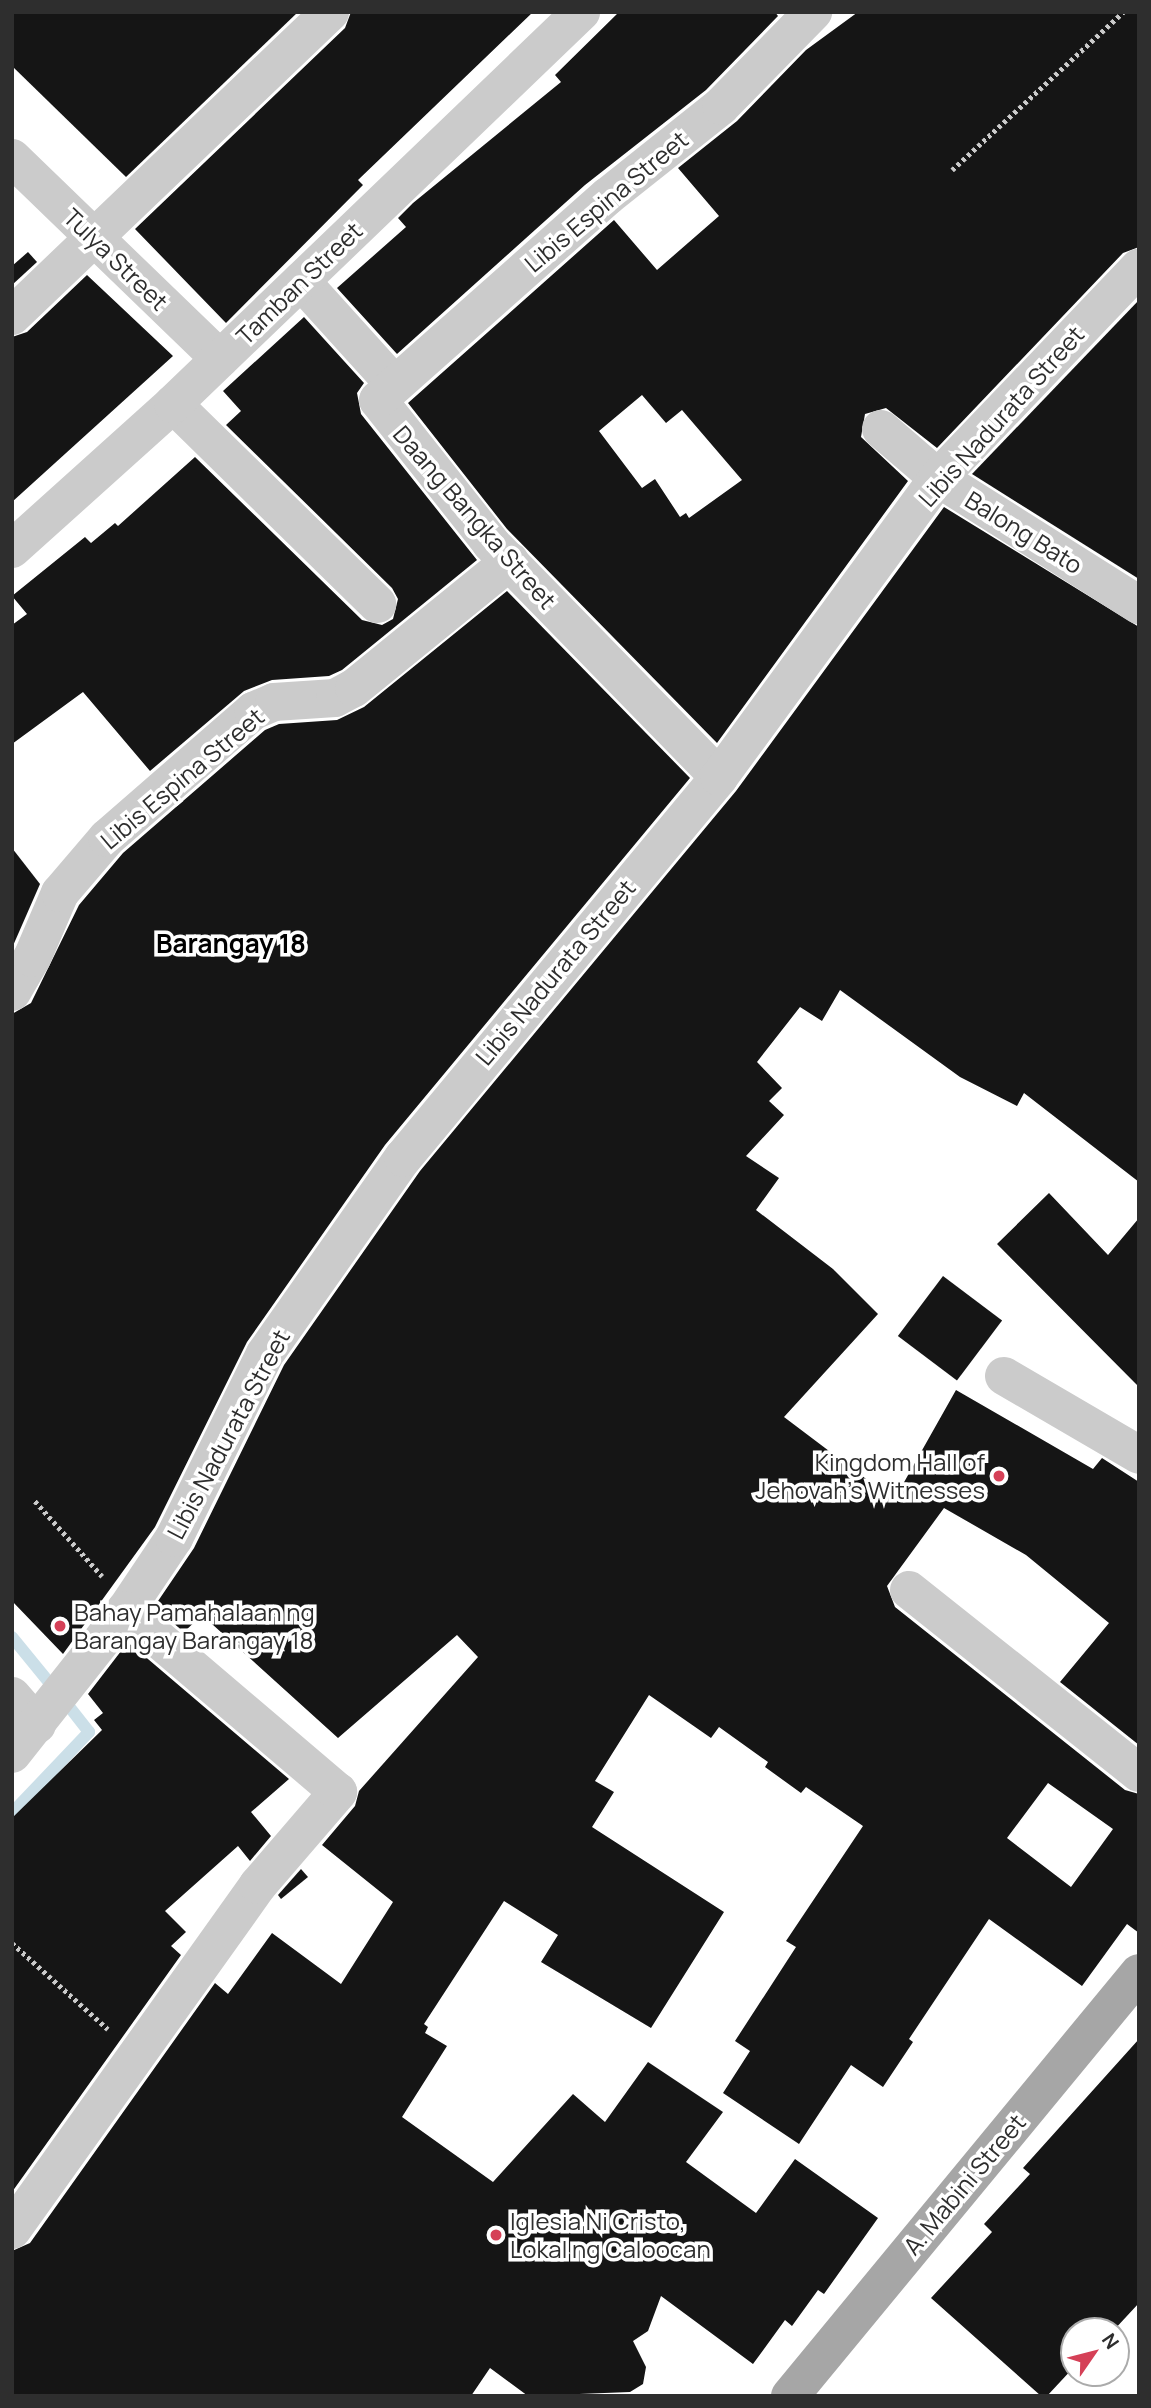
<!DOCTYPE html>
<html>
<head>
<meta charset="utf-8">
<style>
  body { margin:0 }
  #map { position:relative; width:1151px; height:2408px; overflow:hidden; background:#fff; font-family:Manrope,sans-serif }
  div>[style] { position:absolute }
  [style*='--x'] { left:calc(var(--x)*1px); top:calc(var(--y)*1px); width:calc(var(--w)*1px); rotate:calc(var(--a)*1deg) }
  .stream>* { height:12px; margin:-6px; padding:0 6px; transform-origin:6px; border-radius:6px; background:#cbdfe8 }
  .building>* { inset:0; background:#151515; transform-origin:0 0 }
  .path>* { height:4.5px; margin-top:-2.25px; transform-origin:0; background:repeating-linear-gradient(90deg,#cbcbcb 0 3.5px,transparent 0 7px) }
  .minor>* { height:38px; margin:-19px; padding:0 19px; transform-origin:19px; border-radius:19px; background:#cbcbcb }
  .major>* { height:38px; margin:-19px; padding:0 19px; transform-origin:19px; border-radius:19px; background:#a6a6a6 }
  .dots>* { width:19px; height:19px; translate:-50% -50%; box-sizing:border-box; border:4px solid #fff; border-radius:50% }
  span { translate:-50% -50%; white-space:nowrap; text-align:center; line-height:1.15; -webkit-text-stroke:7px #fff; paint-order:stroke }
  .street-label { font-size:24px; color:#2e2e2e }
  .poi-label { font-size:24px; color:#2e2e2e }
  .right { translate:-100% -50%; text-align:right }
  .left { translate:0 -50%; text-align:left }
  .neighbourhood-label { font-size:26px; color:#000; font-weight:700 }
  .frame { position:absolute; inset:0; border:14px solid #2e2e2e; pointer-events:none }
  .north { position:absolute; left:1060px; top:2317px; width:70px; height:70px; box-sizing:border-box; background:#fff; border:2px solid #ababab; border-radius:50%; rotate:55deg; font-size:19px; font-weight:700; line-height:28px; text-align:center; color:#2e2e2e }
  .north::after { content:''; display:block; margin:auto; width:24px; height:32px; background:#d54057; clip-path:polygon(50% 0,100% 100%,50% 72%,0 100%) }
</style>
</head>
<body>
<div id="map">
  <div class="stream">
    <i style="--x:12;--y:1637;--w:63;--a:50.8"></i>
    <i style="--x:12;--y:1813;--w:112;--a:-46.5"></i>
    <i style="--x:89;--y:1732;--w:31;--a:-128"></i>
  </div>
  <div class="building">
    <i style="clip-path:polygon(12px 12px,298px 12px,126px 177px,12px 66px)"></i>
    <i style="clip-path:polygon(351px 12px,533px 12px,358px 180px,363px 185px,226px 323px,135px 229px,345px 28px)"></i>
    <i style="clip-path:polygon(619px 12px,775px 12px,778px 16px,706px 90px,585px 185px,397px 354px,337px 288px,406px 227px,398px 218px,413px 203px,561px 82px,555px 75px)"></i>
    <i style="clip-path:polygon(evenodd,858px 12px,1139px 12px,1139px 247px,1123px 253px,937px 448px,886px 408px,865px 414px,861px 437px,908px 481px,717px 743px,507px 529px,408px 403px,614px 220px,657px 270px,719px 216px,678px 168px,737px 121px,806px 50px,858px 12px,642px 395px,666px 423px,682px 410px,742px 480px,689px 518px,686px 513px,680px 517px,655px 479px,642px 488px,599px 431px,642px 395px)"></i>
    <i style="clip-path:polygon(28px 252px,37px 262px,12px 285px,12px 266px)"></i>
    <i style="clip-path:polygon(87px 275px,173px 356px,12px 502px,12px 337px,27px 332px)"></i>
    <i style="clip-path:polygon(1139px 300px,1139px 579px,972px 474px)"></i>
    <i style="clip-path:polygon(304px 317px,364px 383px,357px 393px,361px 414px,477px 560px,342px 670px,329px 676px,272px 680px,244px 691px,150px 771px,83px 692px,12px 744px,12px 625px,27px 614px,12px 596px,85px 537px,91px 543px,115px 523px,118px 526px,195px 457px,362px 620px,382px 625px,393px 619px,398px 599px,392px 588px,226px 425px,241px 411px,223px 391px)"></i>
    <i style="clip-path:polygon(evenodd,944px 507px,1139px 627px,1139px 1182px,1024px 1093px,1017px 1106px,960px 1077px,840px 990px,822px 1021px,800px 1007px,757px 1062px,782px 1088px,769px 1101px,784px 1115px,746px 1156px,779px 1178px,756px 1210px,833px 1269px,878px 1314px,784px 1417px,894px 1500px,956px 1390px,1093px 1469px,1102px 1458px,1139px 1482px,1139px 1745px,1060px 1682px,1109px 1623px,1026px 1555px,944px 1508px,887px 1586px,895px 1607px,1125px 1790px,1139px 1794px,1139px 1933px,1127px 1924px,1082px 1986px,989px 1919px,909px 2039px,913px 2042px,883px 2087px,851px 2065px,799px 2144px,723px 2093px,750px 2051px,735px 2041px,796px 1947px,786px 1941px,863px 1826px,806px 1787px,801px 1793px,765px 1767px,768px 1762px,719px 1727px,711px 1738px,649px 1695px,595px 1781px,614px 1792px,592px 1827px,724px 1912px,651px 2028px,541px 1962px,558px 1935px,504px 1901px,424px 2024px,428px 2027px,425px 2033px,447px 2046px,402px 2117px,493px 2182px,573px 2094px,605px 2122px,648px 2062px,723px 2112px,686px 2162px,756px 2213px,795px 2159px,878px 2218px,824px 2294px,818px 2290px,792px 2326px,785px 2320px,753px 2364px,661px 2296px,648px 2331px,633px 2341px,646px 2367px,643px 2384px,630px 2392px,528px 2396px,490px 2368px,471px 2396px,12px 2396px,12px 2251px,30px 2243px,215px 1983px,228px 1994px,272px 1933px,341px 1984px,393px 1902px,322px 1845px,355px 1806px,359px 1791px,478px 1657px,457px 1635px,338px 1738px,202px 1615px,184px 1632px,154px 1607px,194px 1548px,284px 1365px,420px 1171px,736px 791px,944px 507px,1048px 1783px,1113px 1829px,1071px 1887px,1007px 1838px,1048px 1783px)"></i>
    <i style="clip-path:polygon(507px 591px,690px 778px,385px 1145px,247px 1342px,155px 1527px,63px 1654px,12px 1601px,12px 1014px,31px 1003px,79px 905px,123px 853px,265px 730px,279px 724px,337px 720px,364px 707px)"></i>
    <i style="clip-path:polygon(12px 848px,40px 884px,12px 948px)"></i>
    <i style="clip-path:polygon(1049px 1193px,1108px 1255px,1139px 1218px,1139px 1387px,997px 1244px)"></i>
    <i style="left:943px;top:1276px;width:74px;height:75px;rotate:37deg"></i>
    <i style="clip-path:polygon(128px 1642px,289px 1779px,251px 1812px,271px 1836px,250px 1861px,238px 1846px,165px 1911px,186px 1932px,171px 1946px,181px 1955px,12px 2192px,12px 1818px,102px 1730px,94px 1720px,103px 1713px,88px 1694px)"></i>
    <i style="clip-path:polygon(301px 1869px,308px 1877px,281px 1899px,278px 1895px)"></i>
    <i style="clip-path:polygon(1139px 2039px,1139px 2303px,1113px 2331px,1074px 2331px,1074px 2367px,1047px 2396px,1041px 2396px,931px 2298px,992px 2232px,984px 2224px,1030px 2174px,1023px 2168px)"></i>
  </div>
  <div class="path">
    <i style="--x:952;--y:170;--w:233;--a:-42.7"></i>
    <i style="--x:35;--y:1501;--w:101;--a:48.2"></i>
    <i style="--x:12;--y:1943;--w:129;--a:41.9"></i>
  </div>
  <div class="minor">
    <i style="--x:12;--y:158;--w:289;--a:44"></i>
    <i style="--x:301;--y:281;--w:139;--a:47.9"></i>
    <i style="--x:12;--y:316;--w:440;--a:-43.7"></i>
    <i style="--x:173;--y:404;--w:286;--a:44.4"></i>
    <i style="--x:881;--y:429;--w:75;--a:40.7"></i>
    <i style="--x:938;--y:478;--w:238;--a:32.3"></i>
    <i style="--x:12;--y:549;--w:217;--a:-42"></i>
    <i style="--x:173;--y:404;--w:566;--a:-43.85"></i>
    <i style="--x:719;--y:777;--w:327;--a:-134.3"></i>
    <i style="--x:491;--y:543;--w:182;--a:-128.3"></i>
    <i style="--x:378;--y:400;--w:307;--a:-41.6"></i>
    <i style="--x:608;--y:196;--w:144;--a:-38.5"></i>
    <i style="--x:721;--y:106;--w:132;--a:-45.6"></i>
    <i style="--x:12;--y:992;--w:39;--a:-60"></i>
    <i style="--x:32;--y:958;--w:71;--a:-66.7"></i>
    <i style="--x:60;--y:893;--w:72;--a:-49.5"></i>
    <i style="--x:107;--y:838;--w:194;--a:-41"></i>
    <i style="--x:253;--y:711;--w:23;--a:-23"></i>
    <i style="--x:274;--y:702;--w:61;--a:-3.8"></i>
    <i style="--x:335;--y:698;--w:21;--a:-28"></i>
    <i style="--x:354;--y:688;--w:201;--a:-39.1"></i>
    <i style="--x:1004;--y:1376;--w:156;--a:30.3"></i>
    <i style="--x:909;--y:1590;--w:294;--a:38.5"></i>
    <i style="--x:12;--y:1696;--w:38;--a:49"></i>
    <i style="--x:12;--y:1754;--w:182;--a:-51.7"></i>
    <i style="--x:125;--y:1611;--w:88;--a:-56.1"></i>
    <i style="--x:174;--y:1538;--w:205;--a:-63.7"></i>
    <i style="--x:265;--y:1354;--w:240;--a:-54.9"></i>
    <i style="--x:403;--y:1158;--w:495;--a:-50.3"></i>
    <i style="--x:719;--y:777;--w:371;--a:-53.8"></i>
    <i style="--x:938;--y:478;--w:291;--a:-46.3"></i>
    <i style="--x:12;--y:2230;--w:424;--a:-54.5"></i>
    <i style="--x:258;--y:1885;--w:123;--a:-49.3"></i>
    <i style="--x:338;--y:1792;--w:280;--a:-139.6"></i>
  </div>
  <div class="major">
    <i style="--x:790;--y:2396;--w:548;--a:-50.48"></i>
  </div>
  <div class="dots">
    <i style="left:999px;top:1476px;background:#d54057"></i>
    <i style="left:60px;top:1626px;background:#d54057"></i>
    <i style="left:496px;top:2235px;background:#d54057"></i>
  </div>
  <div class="street-label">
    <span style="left:606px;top:201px;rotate:-40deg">Libis Espina Street</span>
    <span style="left:116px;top:259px;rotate:44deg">Tulya Street</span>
    <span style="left:299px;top:283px;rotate:-44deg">Tamban Street</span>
    <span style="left:1001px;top:416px;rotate:-48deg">Libis Nadurata Street</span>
    <span style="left:475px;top:517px;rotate:49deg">Daang Bangka Street</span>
    <span style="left:1024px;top:532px;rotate:32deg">Balong Bato</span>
    <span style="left:182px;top:778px;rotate:-40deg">Libis Espina Street</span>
    <span style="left:555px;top:972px;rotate:-50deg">Libis Nadurata Street</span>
    <span style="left:228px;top:1434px;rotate:-62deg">Libis Nadurata Street</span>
    <span style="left:964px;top:2184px;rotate:-50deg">A. Mabini Street</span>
  </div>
  <div class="poi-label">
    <span class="right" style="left:985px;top:1476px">Kingdom Hall of<br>Jehovah's Witnesses</span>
    <span class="left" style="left:74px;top:1626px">Bahay Pamahalaan ng<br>Barangay Barangay 18</span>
    <span class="left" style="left:510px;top:2235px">Iglesia Ni Cristo,<br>Lokal ng Caloocan</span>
  </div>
  <div class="neighbourhood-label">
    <span style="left:231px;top:944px">Barangay 18</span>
  </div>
  <div class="frame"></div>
  <div class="north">N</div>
</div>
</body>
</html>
